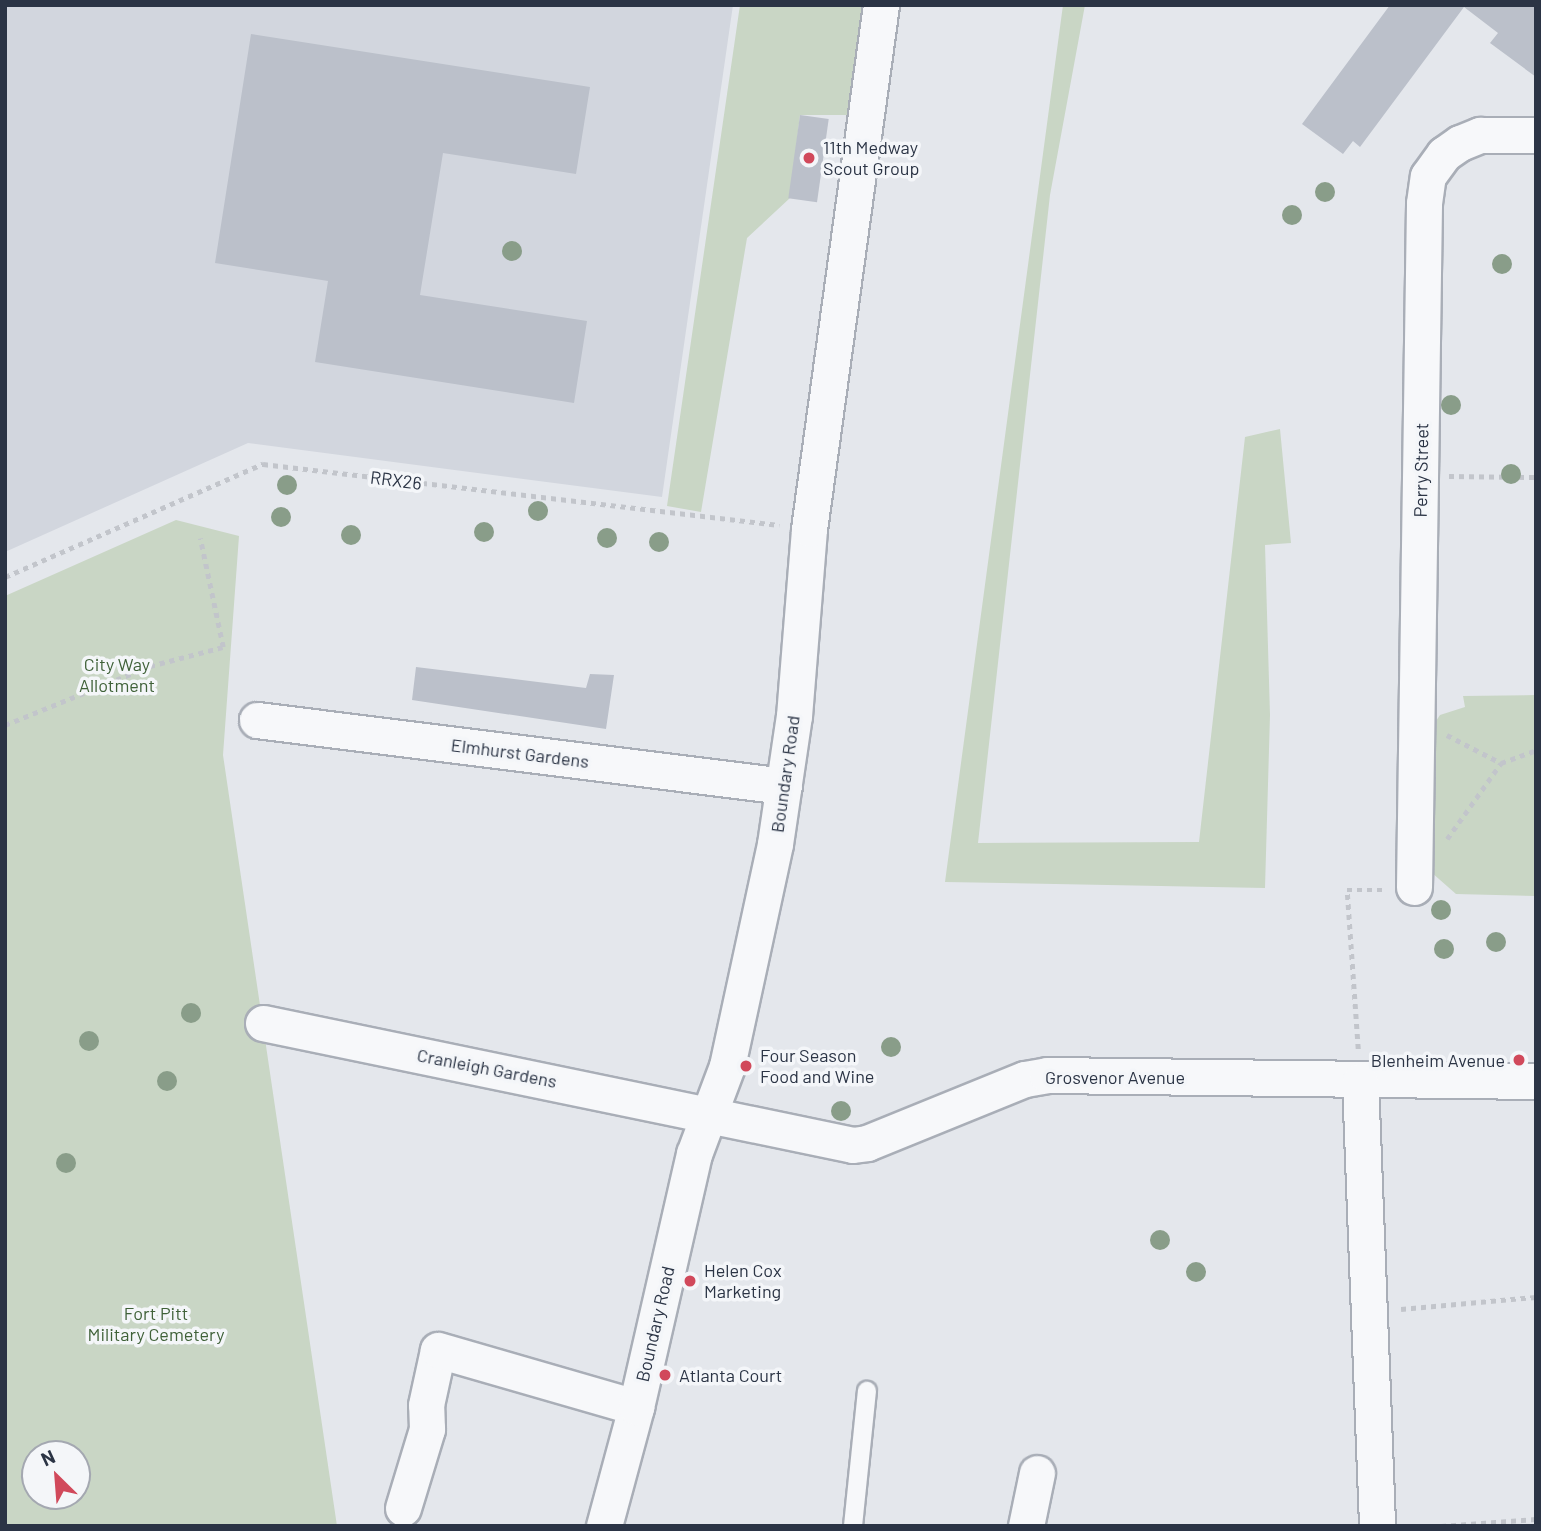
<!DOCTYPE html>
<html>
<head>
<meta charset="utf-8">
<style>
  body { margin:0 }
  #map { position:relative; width:1541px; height:1531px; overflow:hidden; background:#e4e7ec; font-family:Barlow,sans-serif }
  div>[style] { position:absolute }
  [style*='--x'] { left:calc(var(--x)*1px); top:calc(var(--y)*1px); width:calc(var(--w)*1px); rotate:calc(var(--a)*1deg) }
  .built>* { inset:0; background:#d2d6de }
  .green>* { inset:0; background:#c9d6c5 }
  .building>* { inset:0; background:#bbc0ca; transform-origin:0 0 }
  .path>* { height:4.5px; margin-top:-2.25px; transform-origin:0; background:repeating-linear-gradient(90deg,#c2c5cb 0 5px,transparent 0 10px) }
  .roads { filter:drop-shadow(2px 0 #a9aeb7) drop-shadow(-2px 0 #a9aeb7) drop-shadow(0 2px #a9aeb7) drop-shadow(0 -2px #a9aeb7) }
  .service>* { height:18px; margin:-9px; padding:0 9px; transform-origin:9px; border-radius:9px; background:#f7f8fa }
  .minor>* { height:35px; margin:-17.5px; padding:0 17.5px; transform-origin:17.5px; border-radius:17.5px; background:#f7f8fa }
  .trees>* { width:20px; height:20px; margin:-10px; border-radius:50%; background:#899d89 }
  .dots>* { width:19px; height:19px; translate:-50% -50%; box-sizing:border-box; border:4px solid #f4f6f9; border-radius:50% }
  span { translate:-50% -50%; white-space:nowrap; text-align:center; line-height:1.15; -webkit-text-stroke:7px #f4f6f9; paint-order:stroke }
  .poi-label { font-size:18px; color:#2b3445 }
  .left { translate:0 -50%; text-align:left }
  .right { translate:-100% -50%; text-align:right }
  .street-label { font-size:18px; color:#2b3445 }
  .park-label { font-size:18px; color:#3f6138 }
  .frame { position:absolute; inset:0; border:7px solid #2b3445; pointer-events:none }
  .north { position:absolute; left:21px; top:1440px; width:70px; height:70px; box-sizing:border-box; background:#f4f6f9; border:2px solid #a4a8b1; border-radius:50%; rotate:335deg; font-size:19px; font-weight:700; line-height:28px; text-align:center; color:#2b3445 }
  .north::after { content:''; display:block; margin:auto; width:24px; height:32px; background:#d1495b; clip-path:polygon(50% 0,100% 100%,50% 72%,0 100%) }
</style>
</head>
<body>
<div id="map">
  <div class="built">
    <i style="clip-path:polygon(5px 5px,733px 5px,662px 497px,248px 443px,5px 552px)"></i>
  </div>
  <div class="green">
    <i style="clip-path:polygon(740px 5px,869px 5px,853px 115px,800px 115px,790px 198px,747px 238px,701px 512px,667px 506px)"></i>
    <i style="clip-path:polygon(1063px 5px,1085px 5px,1050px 195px,978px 843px,1199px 842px,1245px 437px,1280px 429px,1291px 543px,1265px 545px,1270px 715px,1265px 888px,945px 882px)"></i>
    <i style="clip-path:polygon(evenodd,176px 520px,239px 536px,223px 755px,337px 1526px,5px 1526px,5px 596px,176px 520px,35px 1454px,77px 1454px,77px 1496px,35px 1496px,35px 1454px)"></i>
    <i style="clip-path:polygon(1536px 695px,1536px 896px,1456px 894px,1431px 872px,1434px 724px,1440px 715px,1465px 707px,1463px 696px)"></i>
  </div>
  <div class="building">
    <i style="clip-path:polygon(1390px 5px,1536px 5px,1536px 77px,1490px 43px,1498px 33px,1464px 7px,1360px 147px,1353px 141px,1343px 154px,1302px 124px)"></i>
    <i style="clip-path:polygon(251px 34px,590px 87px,576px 174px,443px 153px,420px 295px,587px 321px,574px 403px,315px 362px,328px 281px,215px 263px)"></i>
    <i style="left:800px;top:115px;width:29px;height:84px;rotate:8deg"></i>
    <i style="clip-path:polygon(416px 667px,586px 688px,590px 674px,614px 675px,606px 729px,412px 700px)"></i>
  </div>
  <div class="path">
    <i style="--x:1449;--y:476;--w:87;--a:0.7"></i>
    <i style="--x:5;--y:577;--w:282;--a:-23.7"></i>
    <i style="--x:263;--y:464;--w:520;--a:6.74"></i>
    <i style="--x:5;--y:725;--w:157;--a:-22.1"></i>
    <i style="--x:150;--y:666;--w:75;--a:-14.6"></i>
    <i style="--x:223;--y:647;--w:111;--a:-101.9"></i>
    <i style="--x:1447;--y:735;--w:61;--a:27.4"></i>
    <i style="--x:1501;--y:763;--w:37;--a:-20"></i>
    <i style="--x:1447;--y:839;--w:93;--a:-54.6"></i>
    <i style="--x:1358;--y:1049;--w:159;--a:-94"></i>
    <i style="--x:1347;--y:890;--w:38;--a:0"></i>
    <i style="--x:1401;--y:1309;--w:136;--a:-5.1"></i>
    <i style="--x:1441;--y:1526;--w:95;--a:-4.2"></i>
  </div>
  <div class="roads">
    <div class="service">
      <i style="--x:853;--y:1526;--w:136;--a:-84.1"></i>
    </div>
    <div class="minor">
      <i style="--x:257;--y:720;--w:531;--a:7.14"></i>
      <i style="--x:1414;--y:887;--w:684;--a:-89.16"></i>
      <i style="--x:1424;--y:203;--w:27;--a:-82"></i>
      <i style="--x:1428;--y:176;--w:27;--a:-54"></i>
      <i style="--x:1444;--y:154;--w:19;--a:-35"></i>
      <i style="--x:1460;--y:143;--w:22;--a:-22"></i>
      <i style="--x:1480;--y:135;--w:56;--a:0"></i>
      <i style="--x:263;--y:1023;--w:602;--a:11.68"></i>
      <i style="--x:853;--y:1145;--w:14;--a:-8"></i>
      <i style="--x:867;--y:1143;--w:170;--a:-22.1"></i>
      <i style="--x:1025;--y:1079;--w:22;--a:-10"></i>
      <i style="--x:1047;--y:1075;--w:489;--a:0.7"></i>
      <i style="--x:1360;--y:1081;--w:445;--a:87.8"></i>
      <i style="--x:403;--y:1508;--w:83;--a:-73.1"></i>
      <i style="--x:427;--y:1429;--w:24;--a:-92"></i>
      <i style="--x:426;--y:1405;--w:56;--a:-77.7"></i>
      <i style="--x:438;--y:1350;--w:206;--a:16.1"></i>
      <i style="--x:604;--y:1526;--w:123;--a:-74.9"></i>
      <i style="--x:636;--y:1407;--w:260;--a:-77.1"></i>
      <i style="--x:694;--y:1154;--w:94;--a:-69.4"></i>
      <i style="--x:727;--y:1066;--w:227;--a:-77.8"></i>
      <i style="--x:775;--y:844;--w:129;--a:-81.6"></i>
      <i style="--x:794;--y:716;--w:188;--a:-85.4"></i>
      <i style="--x:809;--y:529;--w:529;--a:-82.18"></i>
      <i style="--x:1026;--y:1526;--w:54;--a:-78.3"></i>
    </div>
  </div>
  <div class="trees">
    <i style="left:1325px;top:192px"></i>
    <i style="left:1292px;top:215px"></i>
    <i style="left:512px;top:251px"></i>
    <i style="left:1502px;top:264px"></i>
    <i style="left:1451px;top:405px"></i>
    <i style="left:1511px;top:474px"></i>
    <i style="left:287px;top:485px"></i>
    <i style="left:538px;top:511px"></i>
    <i style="left:281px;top:517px"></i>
    <i style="left:484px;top:532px"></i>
    <i style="left:351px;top:535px"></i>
    <i style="left:607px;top:538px"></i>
    <i style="left:659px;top:542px"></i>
    <i style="left:1441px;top:910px"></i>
    <i style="left:1496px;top:942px"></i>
    <i style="left:1444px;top:949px"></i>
    <i style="left:191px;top:1013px"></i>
    <i style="left:89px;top:1041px"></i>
    <i style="left:891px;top:1047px"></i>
    <i style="left:167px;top:1081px"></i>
    <i style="left:841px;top:1111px"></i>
    <i style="left:66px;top:1163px"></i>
    <i style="left:1160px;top:1240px"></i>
    <i style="left:1196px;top:1272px"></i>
  </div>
  <div class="dots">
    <i style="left:809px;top:158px;background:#d1495b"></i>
    <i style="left:1519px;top:1060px;background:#d1495b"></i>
    <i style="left:746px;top:1066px;background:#d1495b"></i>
    <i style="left:690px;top:1281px;background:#d1495b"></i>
    <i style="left:665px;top:1375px;background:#d1495b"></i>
  </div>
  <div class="poi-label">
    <span class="left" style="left:823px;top:158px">11th Medway<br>Scout Group</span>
    <span class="left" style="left:760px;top:1066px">Four Season<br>Food and Wine</span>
    <span class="right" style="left:1505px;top:1060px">Blenheim Avenue</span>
    <span class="left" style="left:704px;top:1281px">Helen Cox<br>Marketing</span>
    <span class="left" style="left:679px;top:1375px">Atlanta Court</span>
  </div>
  <div class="street-label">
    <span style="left:1421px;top:470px;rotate:-89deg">Perry Street</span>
    <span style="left:396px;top:480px;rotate:7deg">RRX26</span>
    <span style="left:520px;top:753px;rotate:7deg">Elmhurst Gardens</span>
    <span style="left:785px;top:774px;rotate:-82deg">Boundary Road</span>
    <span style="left:487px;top:1068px;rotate:11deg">Cranleigh Gardens</span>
    <span style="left:1115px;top:1077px">Grosvenor Avenue</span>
    <span style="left:655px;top:1324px;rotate:-77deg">Boundary Road</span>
  </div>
  <div class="park-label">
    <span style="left:117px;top:675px">City Way<br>Allotment</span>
    <span style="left:156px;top:1324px">Fort Pitt<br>Military Cemetery</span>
  </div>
  <div class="frame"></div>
  <div class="north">N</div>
</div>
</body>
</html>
